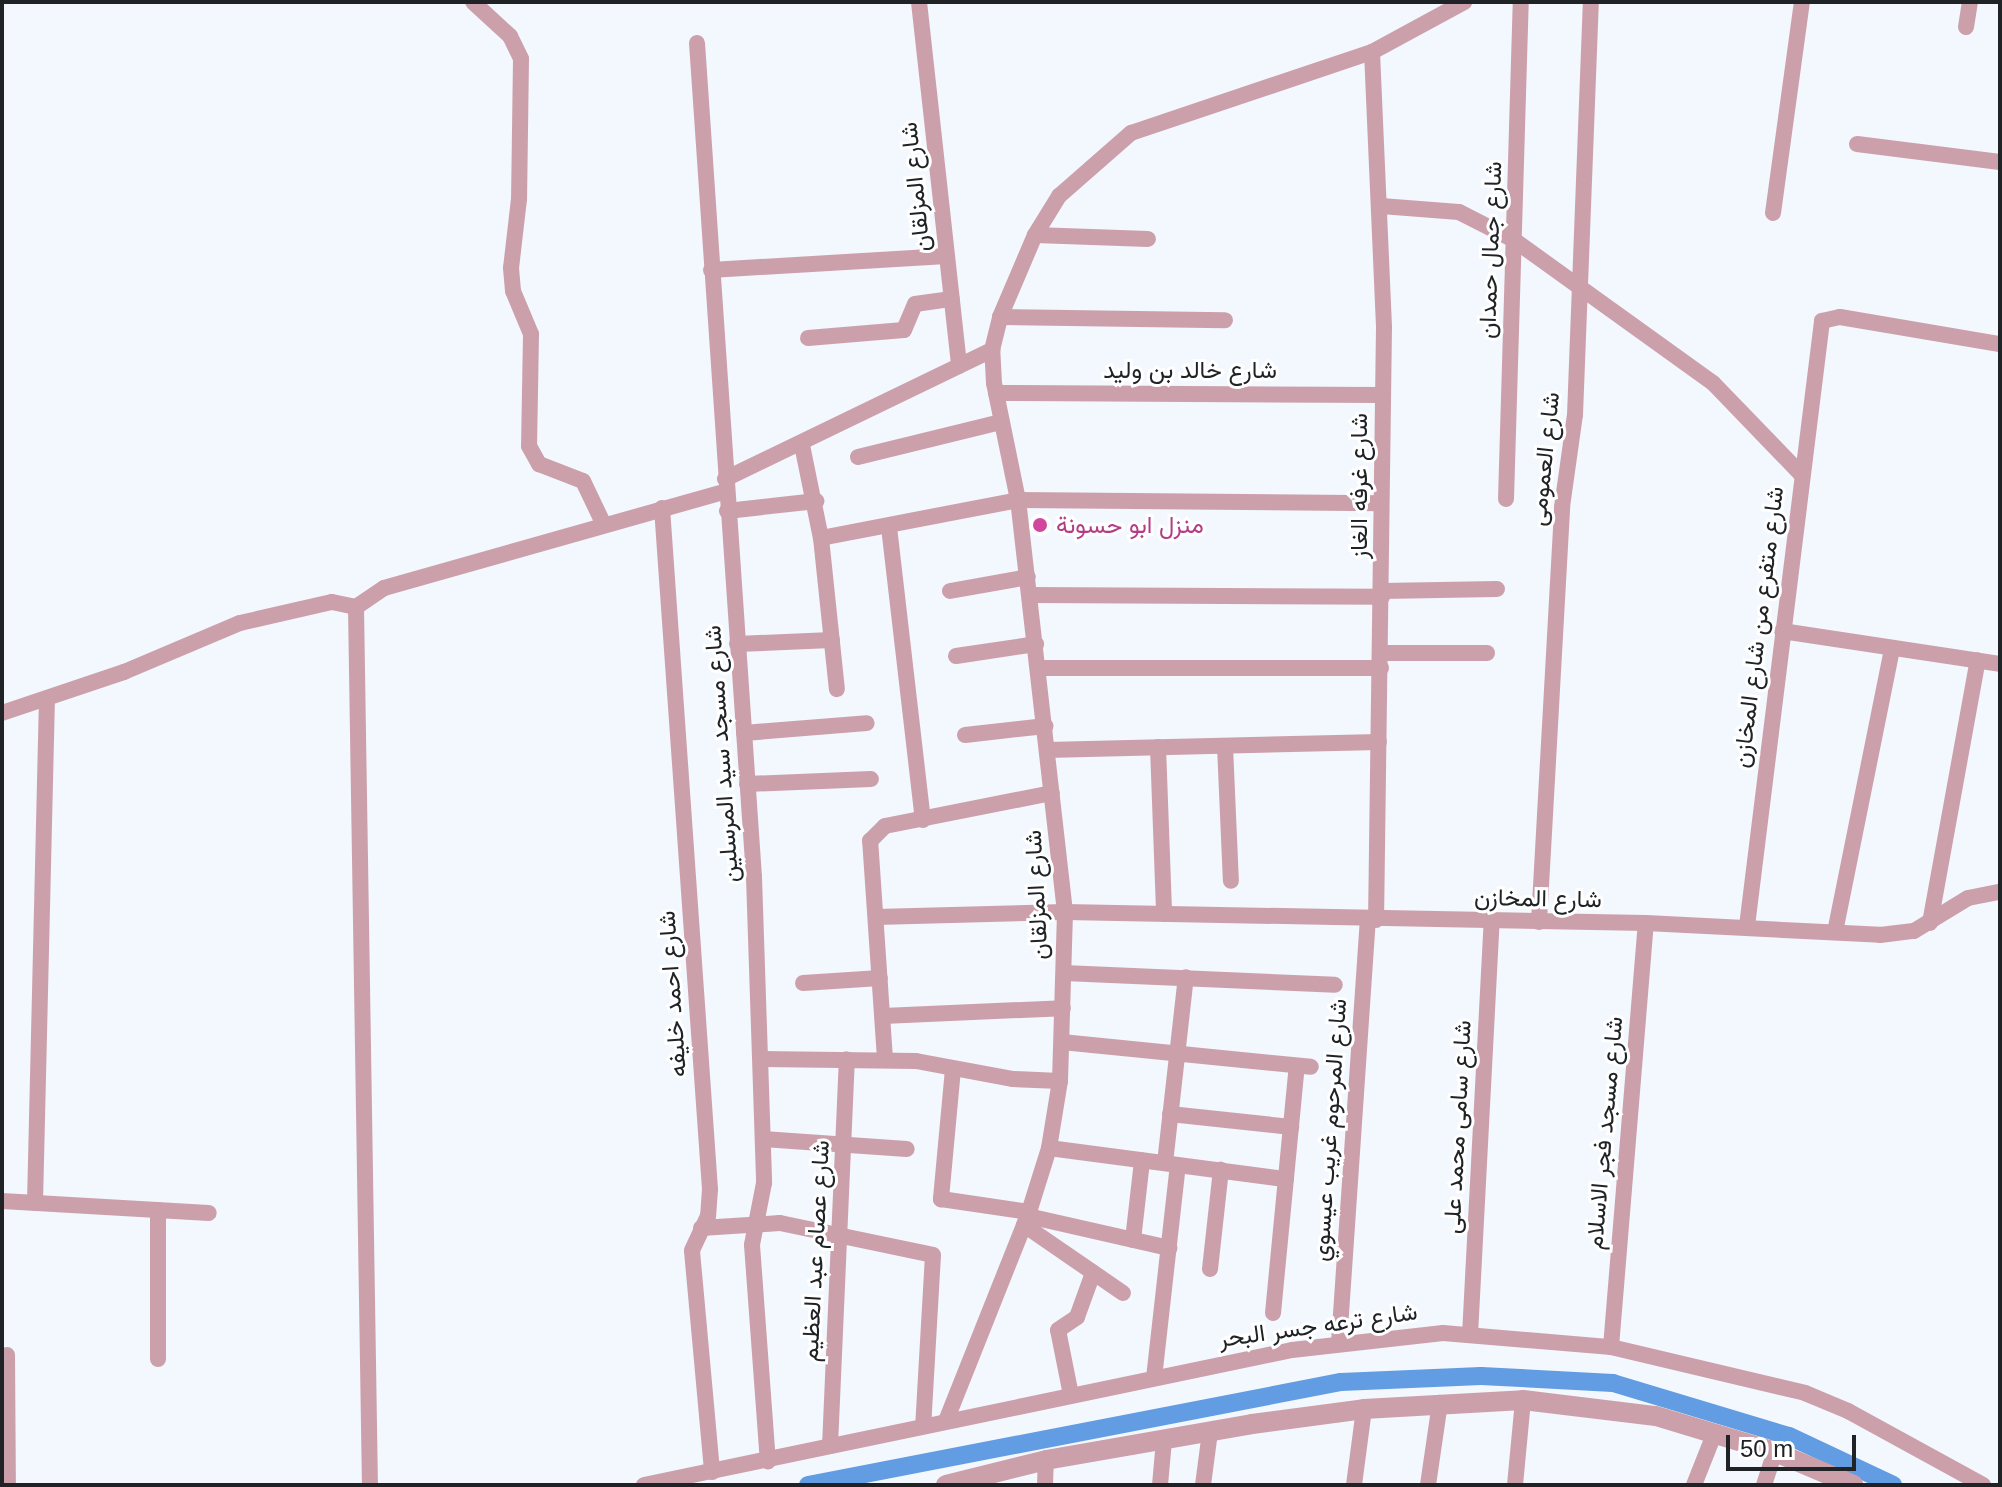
<!DOCTYPE html>
<html>
<head>
<meta charset="utf-8">
<style>
  body { margin:0 }
  #map { position:relative; width:2002px; height:1487px; overflow:hidden; background:#f2f8fd; font-family:Arial,Vazirmatn,sans-serif }
  div>[style] { position:absolute }
  [style*='--x'] { left:calc(var(--x)*1px); top:calc(var(--y)*1px); width:calc(var(--w)*1px); rotate:calc(var(--a)*1deg) }
  .canal>* { height:18px; margin:-9px; padding:0 9px; transform-origin:9px; border-radius:9px; background:#629ce3 }
  .minor>* { height:16px; margin:-8px; padding:0 8px; transform-origin:8px; border-radius:8px; background:#cca0ab }
  .tertiary>* { height:20px; margin:-10px; padding:0 10px; transform-origin:10px; border-radius:10px; background:#cca0ab }
  .dots>* { width:22px; height:22px; translate:-50% -50%; box-sizing:border-box; border:4px solid #fff; border-radius:50% }
  span { translate:-50% -50%; white-space:nowrap; text-align:center; line-height:1.15; -webkit-text-stroke:6px #fff; paint-order:stroke }
  .street-label { font-size:24px; color:#202326 }
  .hotel-label { font-size:24px; color:#b23c85 }
  .left { translate:0 -50%; text-align:left }
  .frame { position:absolute; inset:0; border:4px solid #202326; pointer-events:none }
  .scale { position:absolute; left:1726px; top:1435px; width:130px; height:36px; box-sizing:border-box; border:4px solid #202326; border-top:0; padding-left:10px; font-size:24px; line-height:28px; white-space:nowrap; color:#202326; -webkit-text-stroke:6px #fff; paint-order:stroke }
</style>
</head>
<body>
<div id="map">
  <div class="canal">
    <i style="--x:808;--y:1485;--w:543;--a:-10.94"></i>
    <i style="--x:1341;--y:1382;--w:140;--a:-2.5"></i>
    <i style="--x:1481;--y:1376;--w:132;--a:3"></i>
    <i style="--x:1613;--y:1383;--w:184;--a:16.8"></i>
    <i style="--x:1789;--y:1436;--w:115;--a:25.2"></i>
  </div>
  <div class="minor">
    <i style="--x:473;--y:2;--w:50;--a:42.6"></i>
    <i style="--x:510;--y:36;--w:25;--a:64"></i>
    <i style="--x:521;--y:59;--w:140;--a:90.8"></i>
    <i style="--x:519;--y:199;--w:69;--a:96.6"></i>
    <i style="--x:511;--y:268;--w:23;--a:85"></i>
    <i style="--x:513;--y:291;--w:47;--a:67.3"></i>
    <i style="--x:531;--y:334;--w:112;--a:91"></i>
    <i style="--x:529;--y:446;--w:21;--a:61"></i>
    <i style="--x:539;--y:464;--w:47;--a:21.1"></i>
    <i style="--x:583;--y:481;--w:49;--a:64.5"></i>
    <i style="--x:919;--y:2;--w:366;--a:83.7"></i>
    <i style="--x:1966;--y:27;--w:25;--a:-81"></i>
    <i style="--x:697;--y:43;--w:836;--a:86.09"></i>
    <i style="--x:754;--y:877;--w:306;--a:88.1"></i>
    <i style="--x:764;--y:1183;--w:63;--a:101"></i>
    <i style="--x:752;--y:1245;--w:217;--a:85.8"></i>
    <i style="--x:1372;--y:52;--w:275;--a:87.5"></i>
    <i style="--x:1384;--y:327;--w:593;--a:90.77"></i>
    <i style="--x:1857;--y:144;--w:144;--a:7.2"></i>
    <i style="--x:1381;--y:206;--w:78;--a:4.4"></i>
    <i style="--x:1459;--y:212;--w:62;--a:27"></i>
    <i style="--x:1514;--y:240;--w:245;--a:35.7"></i>
    <i style="--x:1713;--y:383;--w:127;--a:46"></i>
    <i style="--x:1773;--y:213;--w:213;--a:-82.2"></i>
    <i style="--x:1035;--y:235;--w:113;--a:2"></i>
    <i style="--x:711;--y:270;--w:236;--a:-3.4"></i>
    <i style="--x:1000;--y:317;--w:225;--a:0.8"></i>
    <i style="--x:808;--y:338;--w:96;--a:-4.8"></i>
    <i style="--x:904;--y:330;--w:28;--a:-67"></i>
    <i style="--x:915;--y:304;--w:37;--a:-8"></i>
    <i style="--x:996;--y:393;--w:387;--a:0.3"></i>
    <i style="--x:802;--y:445;--w:95;--a:78.5"></i>
    <i style="--x:821;--y:538;--w:152;--a:84"></i>
    <i style="--x:858;--y:457;--w:146;--a:-13.8"></i>
    <i style="--x:725;--y:479;--w:297;--a:-25.8"></i>
    <i style="--x:1506;--y:499;--w:497;--a:-88.3"></i>
    <i style="--x:662;--y:508;--w:683;--a:85.97"></i>
    <i style="--x:710;--y:1189;--w:27;--a:94"></i>
    <i style="--x:708;--y:1216;--w:38;--a:115"></i>
    <i style="--x:692;--y:1251;--w:222;--a:84.8"></i>
    <i style="--x:727;--y:511;--w:90;--a:-6.4"></i>
    <i style="--x:889;--y:527;--w:295;--a:83.4"></i>
    <i style="--x:821;--y:538;--w:201;--a:-10.9"></i>
    <i style="--x:1018;--y:500;--w:363;--a:0.5"></i>
    <i style="--x:950;--y:591;--w:79;--a:-10.2"></i>
    <i style="--x:1382;--y:591;--w:115;--a:-1"></i>
    <i style="--x:1030;--y:595;--w:352;--a:0.3"></i>
    <i style="--x:356;--y:607;--w:34;--a:-34"></i>
    <i style="--x:384;--y:588;--w:355;--a:-15.8"></i>
    <i style="--x:1782;--y:631;--w:220;--a:8.6"></i>
    <i style="--x:737;--y:644;--w:95;--a:-2.4"></i>
    <i style="--x:1381;--y:653;--w:106;--a:0"></i>
    <i style="--x:956;--y:656;--w:81;--a:-8.5"></i>
    <i style="--x:1039;--y:668;--w:342;--a:0"></i>
    <i style="--x:2;--y:713;--w:129;--a:-18.6"></i>
    <i style="--x:124;--y:672;--w:126;--a:-22.9"></i>
    <i style="--x:240;--y:623;--w:94;--a:-12.9"></i>
    <i style="--x:332;--y:602;--w:25;--a:12"></i>
    <i style="--x:356;--y:607;--w:878;--a:89.09"></i>
    <i style="--x:744;--y:733;--w:123;--a:-4.6"></i>
    <i style="--x:965;--y:735;--w:81;--a:-6.4"></i>
    <i style="--x:1225;--y:746;--w:135;--a:87.5"></i>
    <i style="--x:1158;--y:747;--w:167;--a:87.9"></i>
    <i style="--x:1047;--y:750;--w:332;--a:-1.4"></i>
    <i style="--x:747;--y:784;--w:124;--a:-2.3"></i>
    <i style="--x:876;--y:917;--w:189;--a:-1.5"></i>
    <i style="--x:1065;--y:912;--w:581;--a:1.08"></i>
    <i style="--x:1646;--y:923;--w:234;--a:2.9"></i>
    <i style="--x:1880;--y:935;--w:34;--a:-7"></i>
    <i style="--x:1914;--y:931;--w:63;--a:-31.4"></i>
    <i style="--x:1968;--y:898;--w:33;--a:-11"></i>
    <i style="--x:1539;--y:922;--w:416;--a:-86.8"></i>
    <i style="--x:1562;--y:507;--w:93;--a:-82"></i>
    <i style="--x:1575;--y:415;--w:413;--a:-87.8"></i>
    <i style="--x:1930;--y:923;--w:267;--a:-79.7"></i>
    <i style="--x:1747;--y:926;--w:610;--a:-82.93"></i>
    <i style="--x:1822;--y:321;--w:18;--a:-13"></i>
    <i style="--x:1840;--y:317;--w:162;--a:9.6"></i>
    <i style="--x:1835;--y:932;--w:289;--a:-78.6"></i>
    <i style="--x:1064;--y:973;--w:271;--a:2.5"></i>
    <i style="--x:803;--y:983;--w:77;--a:-3.7"></i>
    <i style="--x:883;--y:1016;--w:180;--a:-2.5"></i>
    <i style="--x:1062;--y:1042;--w:250;--a:5.7"></i>
    <i style="--x:762;--y:1059;--w:154;--a:0.7"></i>
    <i style="--x:916;--y:1061;--w:99;--a:10.5"></i>
    <i style="--x:1013;--y:1079;--w:47;--a:2.4"></i>
    <i style="--x:885;--y:1059;--w:219;--a:-93.9"></i>
    <i style="--x:870;--y:841;--w:21;--a:-45"></i>
    <i style="--x:885;--y:826;--w:170;--a:-11.2"></i>
    <i style="--x:953;--y:1069;--w:131;--a:95.3"></i>
    <i style="--x:941;--y:1199;--w:89;--a:8.4"></i>
    <i style="--x:1170;--y:1114;--w:122;--a:6.1"></i>
    <i style="--x:763;--y:1139;--w:144;--a:4"></i>
    <i style="--x:1049;--y:1148;--w:239;--a:7.5"></i>
    <i style="--x:1165;--y:1163;--w:187;--a:-83.6"></i>
    <i style="--x:2;--y:1201;--w:207;--a:3.3"></i>
    <i style="--x:35;--y:1203;--w:504;--a:-88.64"></i>
    <i style="--x:1028;--y:1216;--w:145;--a:12.8"></i>
    <i style="--x:1024;--y:1225;--w:120;--a:34.5"></i>
    <i style="--x:701;--y:1228;--w:79;--a:-3.6"></i>
    <i style="--x:780;--y:1223;--w:156;--a:11.8"></i>
    <i style="--x:933;--y:1255;--w:171;--a:93.3"></i>
    <i style="--x:1133;--y:1240;--w:80;--a:-83.5"></i>
    <i style="--x:1210;--y:1269;--w:100;--a:-83.7"></i>
    <i style="--x:1273;--y:1313;--w:248;--a:-84.5"></i>
    <i style="--x:1470;--y:1335;--w:415;--a:-87"></i>
    <i style="--x:1339;--y:1343;--w:424;--a:-86.1"></i>
    <i style="--x:1611;--y:1347;--w:425;--a:-85.3"></i>
    <i style="--x:7;--y:1355;--w:130;--a:89.6"></i>
    <i style="--x:158;--y:1359;--w:149;--a:-90"></i>
    <i style="--x:1154;--y:1378;--w:214;--a:-83.6"></i>
    <i style="--x:1071;--y:1395;--w:66;--a:-101.3"></i>
    <i style="--x:1058;--y:1330;--w:23;--a:-34"></i>
    <i style="--x:1077;--y:1317;--w:47;--a:-70"></i>
    <i style="--x:946;--y:1421;--w:225;--a:-68.3"></i>
    <i style="--x:1029;--y:1212;--w:67;--a:-72.6"></i>
    <i style="--x:1049;--y:1148;--w:68;--a:-80.7"></i>
    <i style="--x:1060;--y:1081;--w:169;--a:-88.3"></i>
    <i style="--x:1065;--y:912;--w:415;--a:-96.5"></i>
    <i style="--x:1018;--y:500;--w:119;--a:-101.6"></i>
    <i style="--x:994;--y:383;--w:33;--a:-93"></i>
    <i style="--x:992;--y:350;--w:34;--a:-76"></i>
    <i style="--x:1000;--y:317;--w:89;--a:-66.9"></i>
    <i style="--x:1035;--y:235;--w:46;--a:-58.4"></i>
    <i style="--x:1059;--y:196;--w:96;--a:-41.2"></i>
    <i style="--x:1131;--y:133;--w:254;--a:-18.6"></i>
    <i style="--x:1372;--y:52;--w:105;--a:-28.5"></i>
    <i style="--x:830;--y:1446;--w:387;--a:-87.5"></i>
    <i style="--x:644;--y:1485;--w:662;--a:-11.77"></i>
    <i style="--x:1292;--y:1350;--w:152;--a:-6.4"></i>
    <i style="--x:1443;--y:1333;--w:169;--a:4.8"></i>
    <i style="--x:1611;--y:1347;--w:199;--a:13.3"></i>
    <i style="--x:1805;--y:1393;--w:47;--a:22.7"></i>
    <i style="--x:1848;--y:1411;--w:154;--a:28.7"></i>
    <i style="--x:1045;--y:1485;--w:25;--a:-88"></i>
    <i style="--x:1160;--y:1485;--w:45;--a:-84.9"></i>
    <i style="--x:1203;--y:1485;--w:53;--a:-82.5"></i>
    <i style="--x:1354;--y:1485;--w:77;--a:-82.5"></i>
    <i style="--x:1428;--y:1485;--w:83;--a:-81.7"></i>
    <i style="--x:1515;--y:1485;--w:85;--a:-84.6"></i>
    <i style="--x:1694;--y:1485;--w:57;--a:-68.4"></i>
    <i style="--x:1764;--y:1485;--w:35;--a:-72"></i>
  </div>
  <div class="tertiary">
    <i style="--x:946;--y:1485;--w:103;--a:-14"></i>
    <i style="--x:1046;--y:1460;--w:209;--a:-9.9"></i>
    <i style="--x:1252;--y:1424;--w:113;--a:-7.6"></i>
    <i style="--x:1364;--y:1409;--w:159;--a:-3.2"></i>
    <i style="--x:1523;--y:1400;--w:134;--a:6.9"></i>
    <i style="--x:1656;--y:1416;--w:124;--a:16.8"></i>
    <i style="--x:1775;--y:1452;--w:85;--a:22.9"></i>
  </div>
  <div class="dots">
    <i style="left:1040px;top:525px;background:#d1479c"></i>
  </div>
  <div class="street-label">
    <span style="left:915px;top:187px;rotate:-96deg">شارع المزلقان</span>
    <span style="left:1490px;top:250px;rotate:-88deg">شارع جمال حمدان</span>
    <span style="left:1190px;top:370px">شارع خالد بن وليد</span>
    <span style="left:1544px;top:459px;rotate:-84deg">شارع العمومى</span>
    <span style="left:1359px;top:486px;rotate:-90deg">شارع غرفه الغاز</span>
    <span style="left:1758px;top:627px;rotate:-83deg">شارع متفرع من شارع المخازن</span>
    <span style="left:721px;top:754px;rotate:-94deg">شارع مسجد سيد المرسلين</span>
    <span style="left:1036px;top:895px;rotate:-93deg">شارع المزلقان</span>
    <span style="left:1538px;top:898px;rotate:1deg">شارع المخازن</span>
    <span style="left:672px;top:994px;rotate:-94deg">شارع احمد خليفه</span>
    <span style="left:1457px;top:1127px;rotate:-87deg">شارع سامى محمد على</span>
    <span style="left:1329px;top:1130px;rotate:-86deg">شارع المرحوم غريب عيسوي</span>
    <span style="left:1604px;top:1133px;rotate:-85deg">شارع مسجد فجر الاسلام</span>
    <span style="left:815px;top:1251px;rotate:-87deg">شارع عصام عبد العظيم</span>
    <span style="left:1318px;top:1325px;rotate:-8deg">شارع ترعه جسر البحر</span>
  </div>
  <div class="hotel-label">
    <span class="left" style="left:1056px;top:525px">منزل ابو حسونة</span>
  </div>
  <div class="frame"></div>
  <div class="scale">50 m</div>
</div>
</body>
</html>
